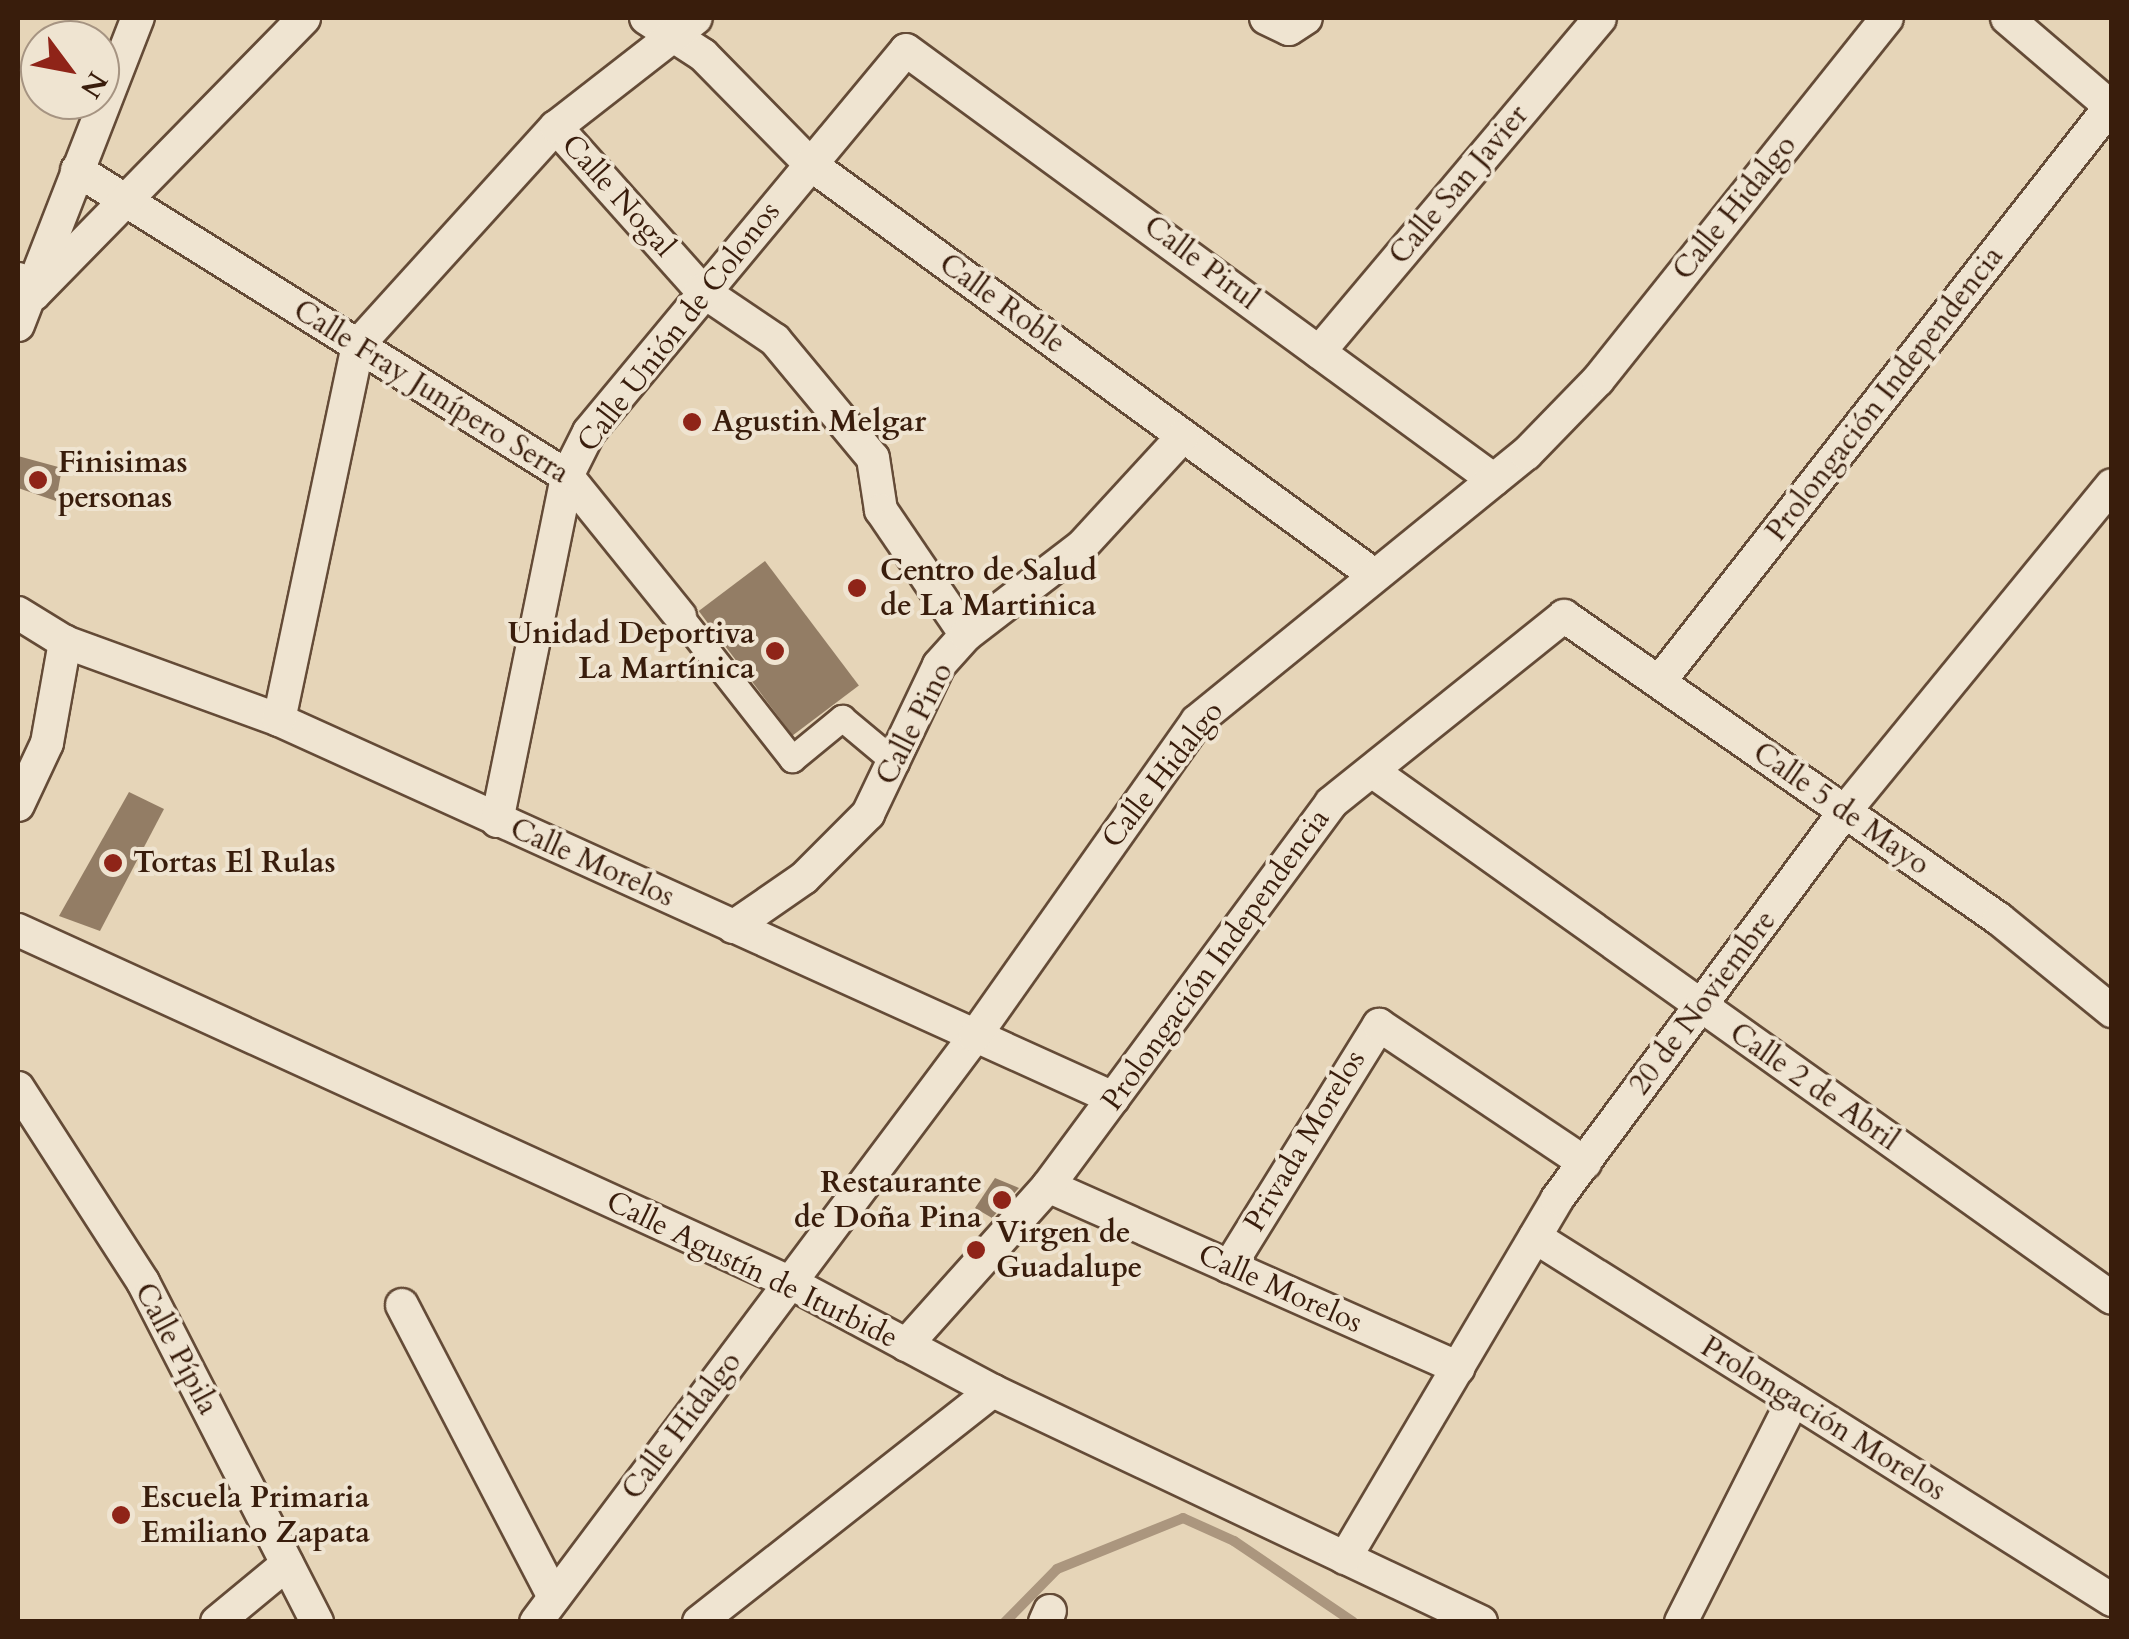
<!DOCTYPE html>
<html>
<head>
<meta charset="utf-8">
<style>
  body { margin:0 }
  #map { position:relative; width:2129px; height:1639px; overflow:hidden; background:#e6d5b8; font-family:Cardo,serif }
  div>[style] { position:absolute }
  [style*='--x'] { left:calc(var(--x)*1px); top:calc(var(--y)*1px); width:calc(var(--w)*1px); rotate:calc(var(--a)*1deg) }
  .stream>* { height:10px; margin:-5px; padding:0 5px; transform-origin:5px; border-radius:5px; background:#ab967e }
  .building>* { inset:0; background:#937d65; transform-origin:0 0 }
  .roads { filter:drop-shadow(2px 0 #644b37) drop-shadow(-2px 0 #644b37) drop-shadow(0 2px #644b37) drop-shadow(0 -2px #644b37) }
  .pedestrian>* { height:25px; margin:-12.5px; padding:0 12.5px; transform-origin:12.5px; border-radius:12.5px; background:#efe4d1 }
  .minor>* { height:32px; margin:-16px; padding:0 16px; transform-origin:16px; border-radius:16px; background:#efe4d1 }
  .dots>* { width:28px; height:28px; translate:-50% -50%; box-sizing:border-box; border:5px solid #efe4d1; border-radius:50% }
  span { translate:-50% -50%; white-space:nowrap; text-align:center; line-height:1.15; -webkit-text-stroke:8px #efe4d1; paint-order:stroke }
  .street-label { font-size:30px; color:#391d0c }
  .poi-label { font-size:30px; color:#391d0c; font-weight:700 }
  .left { translate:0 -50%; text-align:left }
  .right { translate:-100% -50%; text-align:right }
  .frame { position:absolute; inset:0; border:20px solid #391d0c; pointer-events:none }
  .north { position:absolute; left:20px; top:20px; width:100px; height:100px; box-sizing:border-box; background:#efe4d1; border:2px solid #a69482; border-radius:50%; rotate:122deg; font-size:28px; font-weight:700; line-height:40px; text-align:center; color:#391d0c }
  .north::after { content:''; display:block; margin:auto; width:35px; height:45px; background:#8f2418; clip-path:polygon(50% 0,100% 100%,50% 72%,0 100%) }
</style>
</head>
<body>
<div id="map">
  <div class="stream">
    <i style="--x:1005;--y:1622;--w:74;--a:-45.5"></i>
    <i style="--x:1057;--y:1569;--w:136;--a:-22"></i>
    <i style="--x:1183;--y:1518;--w:56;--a:24.3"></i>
    <i style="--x:1234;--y:1541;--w:144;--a:34.2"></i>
  </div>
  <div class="building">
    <i style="clip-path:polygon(18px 456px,62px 468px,56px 501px,18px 488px)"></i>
    <i style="left:765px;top:561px;width:156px;height:83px;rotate:53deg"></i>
    <i style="clip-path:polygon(129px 792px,164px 809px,100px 931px,59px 916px)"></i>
    <i style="clip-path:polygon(995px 1178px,1019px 1188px,992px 1218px,975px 1208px)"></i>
  </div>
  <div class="roads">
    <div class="pedestrian">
      <i style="--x:680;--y:616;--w:182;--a:51.9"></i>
      <i style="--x:792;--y:759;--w:65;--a:-39.4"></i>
      <i style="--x:842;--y:718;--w:70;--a:39.8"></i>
    </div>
    <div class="minor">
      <i style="--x:646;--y:18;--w:68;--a:33"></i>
      <i style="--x:703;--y:55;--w:153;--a:45.5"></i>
      <i style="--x:810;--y:164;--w:698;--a:36.08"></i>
      <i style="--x:1266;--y:18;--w:25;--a:26"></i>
      <i style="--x:1289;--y:29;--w:20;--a:-33"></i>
      <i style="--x:2007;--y:18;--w:138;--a:40.6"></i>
      <i style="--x:556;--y:127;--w:218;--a:48.3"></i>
      <i style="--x:701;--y:290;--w:89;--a:34"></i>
      <i style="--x:775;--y:340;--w:153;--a:50.3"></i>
      <i style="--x:873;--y:458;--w:53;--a:81.3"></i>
      <i style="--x:881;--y:510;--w:151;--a:55.8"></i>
      <i style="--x:77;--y:170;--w:578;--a:31.98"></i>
      <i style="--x:567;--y:476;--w:180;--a:51.1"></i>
      <i style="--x:18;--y:279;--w:22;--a:43"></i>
      <i style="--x:34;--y:294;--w:386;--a:-45.6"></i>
      <i style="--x:18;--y:325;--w:330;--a:-68.7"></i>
      <i style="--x:1319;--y:352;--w:436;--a:-49.9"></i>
      <i style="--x:18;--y:613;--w:55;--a:31.7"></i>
      <i style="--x:65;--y:642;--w:228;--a:20"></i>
      <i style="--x:279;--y:720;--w:916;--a:24.38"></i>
      <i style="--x:1659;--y:682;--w:731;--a:-51.89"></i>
      <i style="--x:279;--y:720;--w:383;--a:-78.1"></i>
      <i style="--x:358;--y:345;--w:294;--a:-47.8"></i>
      <i style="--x:556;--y:127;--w:177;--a:-37.9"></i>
      <i style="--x:1372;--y:771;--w:908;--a:35.46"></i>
      <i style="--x:18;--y:805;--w:68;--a:-64.9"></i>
      <i style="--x:47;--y:743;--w:103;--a:-79.9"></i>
      <i style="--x:497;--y:821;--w:352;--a:-78.5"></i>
      <i style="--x:567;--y:476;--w:49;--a:-63.4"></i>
      <i style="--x:589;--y:432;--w:496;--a:-50.3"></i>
      <i style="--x:906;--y:50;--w:728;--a:36.18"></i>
      <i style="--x:733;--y:927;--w:86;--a:-34.6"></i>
      <i style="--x:804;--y:878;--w:91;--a:-45"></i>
      <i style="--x:868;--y:814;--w:165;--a:-64.5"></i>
      <i style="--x:939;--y:665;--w:40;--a:-48"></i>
      <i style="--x:966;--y:635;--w:146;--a:-37.5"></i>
      <i style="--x:1082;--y:546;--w:149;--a:-47.4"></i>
      <i style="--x:18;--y:930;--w:848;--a:24.54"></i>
      <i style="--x:789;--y:1282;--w:231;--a:28.1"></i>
      <i style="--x:993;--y:1391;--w:540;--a:25.33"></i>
      <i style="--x:18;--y:1088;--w:231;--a:57.2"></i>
      <i style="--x:143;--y:1282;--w:382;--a:62.9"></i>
      <i style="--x:1048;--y:1186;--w:449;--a:23.9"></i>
      <i style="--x:1535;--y:1237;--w:682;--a:32.17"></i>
      <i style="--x:1229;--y:1267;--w:285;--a:-58.2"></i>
      <i style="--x:1379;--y:1025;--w:248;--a:33.8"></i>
      <i style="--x:402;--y:1305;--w:329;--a:62.5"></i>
      <i style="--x:906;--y:1345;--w:213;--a:-48.2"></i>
      <i style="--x:1048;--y:1186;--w:476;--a:-53.5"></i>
      <i style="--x:1331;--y:803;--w:299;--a:-38.7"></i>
      <i style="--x:1564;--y:616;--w:530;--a:34.86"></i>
      <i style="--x:1999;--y:919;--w:146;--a:39.2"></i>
      <i style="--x:1345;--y:1558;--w:417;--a:-59.4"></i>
      <i style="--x:1557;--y:1199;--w:483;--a:-53.4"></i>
      <i style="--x:1845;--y:811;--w:421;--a:-50.7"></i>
      <i style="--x:217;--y:1622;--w:91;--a:-39.6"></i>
      <i style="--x:536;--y:1622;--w:732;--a:-53.16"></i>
      <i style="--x:975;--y:1036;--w:385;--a:-54.8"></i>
      <i style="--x:1197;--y:721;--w:424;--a:-39.1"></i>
      <i style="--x:1526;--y:454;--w:103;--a:-45.8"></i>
      <i style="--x:1598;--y:380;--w:463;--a:-51.4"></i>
      <i style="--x:699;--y:1622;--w:374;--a:-38.2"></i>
      <i style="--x:1045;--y:1622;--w:12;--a:-66"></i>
      <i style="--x:1681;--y:1622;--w:249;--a:-63.2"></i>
    </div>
  </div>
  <div class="dots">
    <i style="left:692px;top:422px;background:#8f2418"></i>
    <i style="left:38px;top:480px;background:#8f2418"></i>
    <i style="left:857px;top:588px;background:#8f2418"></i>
    <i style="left:775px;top:651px;background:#8f2418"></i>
    <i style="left:113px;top:863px;background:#8f2418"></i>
    <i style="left:1002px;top:1200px;background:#8f2418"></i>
    <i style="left:976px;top:1250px;background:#8f2418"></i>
    <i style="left:121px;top:1515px;background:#8f2418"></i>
  </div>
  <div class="street-label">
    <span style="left:1459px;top:185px;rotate:-50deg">Calle San Javier</span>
    <span style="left:618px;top:196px;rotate:48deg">Calle Nogal</span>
    <span style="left:1735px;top:208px;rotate:-51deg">Calle Hidalgo</span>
    <span style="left:1201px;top:263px;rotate:37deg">Calle Pirul</span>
    <span style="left:1002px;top:304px;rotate:36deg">Calle Roble</span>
    <span style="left:679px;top:327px;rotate:-52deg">Calle Unión de Colonos</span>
    <span style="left:431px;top:392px;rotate:32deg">Calle Fray Junípero Serra</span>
    <span style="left:1885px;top:394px;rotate:-52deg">Prolongación Independencia</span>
    <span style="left:915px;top:724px;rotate:-63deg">Calle Pino</span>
    <span style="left:1163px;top:775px;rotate:-52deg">Calle Hidalgo</span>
    <span style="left:1841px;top:809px;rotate:35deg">Calle 5 de Mayo</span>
    <span style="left:592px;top:863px;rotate:24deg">Calle Morelos</span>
    <span style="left:1216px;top:960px;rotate:-54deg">Prolongación Independencia</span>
    <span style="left:1703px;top:1003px;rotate:-53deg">20 de Noviembre</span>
    <span style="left:1814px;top:1087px;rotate:35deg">Calle 2 de Abril</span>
    <span style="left:1305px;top:1141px;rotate:-59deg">Privada Morelos</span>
    <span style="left:752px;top:1270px;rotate:26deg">Calle Agustín de Iturbide</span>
    <span style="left:1280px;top:1289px;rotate:24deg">Calle Morelos</span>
    <span style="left:176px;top:1349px;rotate:62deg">Calle Pípila</span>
    <span style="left:1823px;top:1419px;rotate:32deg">Prolongación Morelos</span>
    <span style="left:682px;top:1426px;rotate:-53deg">Calle Hidalgo</span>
  </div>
  <div class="poi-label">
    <span class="left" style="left:712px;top:422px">Agustin Melgar</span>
    <span class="left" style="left:58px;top:480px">Finisimas<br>personas</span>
    <span class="left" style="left:880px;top:588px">Centro de Salud<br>de La Martinica</span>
    <span class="right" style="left:755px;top:651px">Unidad Deportiva<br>La Martínica</span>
    <span class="left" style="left:133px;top:863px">Tortas El Rulas</span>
    <span class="right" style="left:982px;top:1200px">Restaurante<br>de Doña Pina</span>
    <span class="left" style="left:996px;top:1250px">Virgen de<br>Guadalupe</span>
    <span class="left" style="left:141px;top:1515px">Escuela Primaria<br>Emiliano Zapata</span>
  </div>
  <div class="frame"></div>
  <div class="north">N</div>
</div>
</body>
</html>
